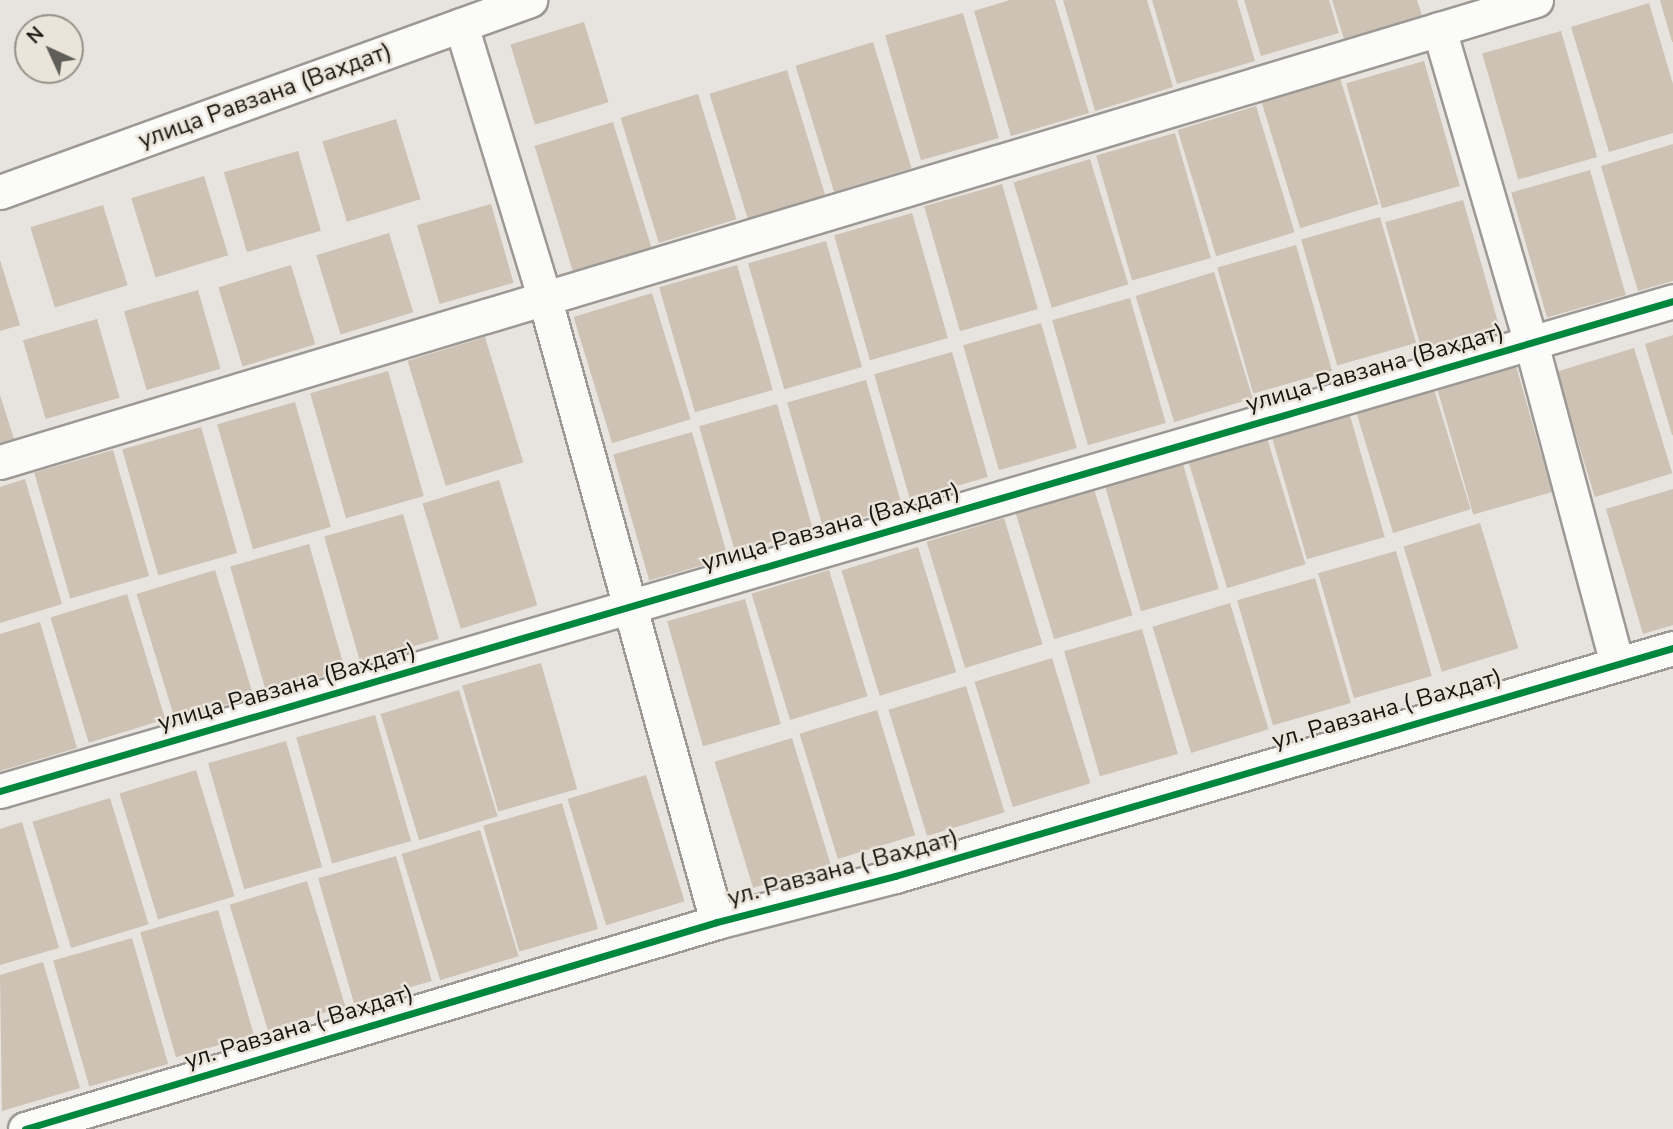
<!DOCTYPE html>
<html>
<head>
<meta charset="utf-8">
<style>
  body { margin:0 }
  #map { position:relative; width:1673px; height:1129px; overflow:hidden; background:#e7e3de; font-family:"Nunito Sans",sans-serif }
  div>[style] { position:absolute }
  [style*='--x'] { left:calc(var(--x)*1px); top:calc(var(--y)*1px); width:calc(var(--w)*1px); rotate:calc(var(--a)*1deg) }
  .building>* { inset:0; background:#cdc2b4; transform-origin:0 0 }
  .roads { filter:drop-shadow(2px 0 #9c9995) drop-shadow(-2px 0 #9c9995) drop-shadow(0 2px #9c9995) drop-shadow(0 -2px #9c9995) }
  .minor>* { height:33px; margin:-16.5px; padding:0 16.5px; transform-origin:16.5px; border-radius:16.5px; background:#fbfbfa }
  .cycleway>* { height:7px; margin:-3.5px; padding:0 3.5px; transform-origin:3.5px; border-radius:3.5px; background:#00873e }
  span { translate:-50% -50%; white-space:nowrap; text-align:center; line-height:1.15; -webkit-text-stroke:5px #ebe4da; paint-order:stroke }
  .street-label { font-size:24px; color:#181612 }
  .north { position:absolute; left:14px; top:14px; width:70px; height:70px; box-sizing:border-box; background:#ebe4da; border:2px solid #97928a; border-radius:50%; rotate:315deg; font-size:19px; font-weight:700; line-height:28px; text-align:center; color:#181612 }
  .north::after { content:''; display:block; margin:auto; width:24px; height:32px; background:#605e59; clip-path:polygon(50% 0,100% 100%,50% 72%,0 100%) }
</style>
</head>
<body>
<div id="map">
  <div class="building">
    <i style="clip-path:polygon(1010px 0,1055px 0,1089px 113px,1011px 136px,974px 11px)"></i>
    <i style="clip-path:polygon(1063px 0,1147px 0,1173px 87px,1095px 111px)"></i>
    <i style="clip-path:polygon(1152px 0,1237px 0,1255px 61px,1177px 84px)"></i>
    <i style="clip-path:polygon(1244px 0,1329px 0,1339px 33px,1261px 56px)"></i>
    <i style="clip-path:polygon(1332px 0,1417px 0,1422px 16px,1344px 39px)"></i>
    <i style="clip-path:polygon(1660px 0,1673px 0,1673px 42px,1672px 42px)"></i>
    <i style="clip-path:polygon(1649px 3px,1673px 84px,1673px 133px,1609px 152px,1571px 27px)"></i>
    <i style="left:963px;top:13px;width:130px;height:81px;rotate:74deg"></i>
    <i style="left:584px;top:22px;width:84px;height:77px;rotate:73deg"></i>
    <i style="left:1561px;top:31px;width:131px;height:82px;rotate:74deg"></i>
    <i style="left:873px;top:42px;width:132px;height:81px;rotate:73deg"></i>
    <i style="left:1424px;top:61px;width:130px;height:81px;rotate:74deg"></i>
    <i style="left:787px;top:70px;width:132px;height:81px;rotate:73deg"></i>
    <i style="left:1340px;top:78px;width:132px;height:82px;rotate:73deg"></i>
    <i style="left:698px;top:94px;width:131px;height:81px;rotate:73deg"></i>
    <i style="left:1256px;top:106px;width:132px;height:82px;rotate:73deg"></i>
    <i style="left:396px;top:119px;width:84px;height:77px;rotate:73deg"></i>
    <i style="left:613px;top:122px;width:132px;height:82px;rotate:73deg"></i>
    <i style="left:1175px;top:133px;width:130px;height:82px;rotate:74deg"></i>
    <i style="clip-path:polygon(1673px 144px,1673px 281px,1638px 291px,1601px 166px)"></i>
    <i style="left:298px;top:151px;width:83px;height:77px;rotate:74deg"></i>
    <i style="left:1090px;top:159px;width:131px;height:80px;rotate:73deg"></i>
    <i style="left:1590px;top:170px;width:130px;height:82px;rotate:74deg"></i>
    <i style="left:204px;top:176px;width:83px;height:76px;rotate:73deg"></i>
    <i style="left:1002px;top:184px;width:130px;height:81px;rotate:74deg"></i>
    <i style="left:1463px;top:200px;width:131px;height:81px;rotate:74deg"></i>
    <i style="left:491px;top:204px;width:82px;height:77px;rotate:74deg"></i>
    <i style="left:103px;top:205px;width:84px;height:76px;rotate:73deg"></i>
    <i style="left:912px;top:213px;width:130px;height:81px;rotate:74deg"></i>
    <i style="left:1380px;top:217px;width:131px;height:82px;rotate:74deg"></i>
    <i style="left:389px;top:233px;width:83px;height:76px;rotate:73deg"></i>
    <i style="left:826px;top:241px;width:131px;height:81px;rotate:74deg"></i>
    <i style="left:1296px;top:245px;width:131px;height:82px;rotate:74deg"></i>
    <i style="clip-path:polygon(0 260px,20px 325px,0 331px)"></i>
    <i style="left:291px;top:265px;width:83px;height:76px;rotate:73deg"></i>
    <i style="left:737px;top:265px;width:130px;height:81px;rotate:74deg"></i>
    <i style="left:1214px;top:272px;width:132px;height:82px;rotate:73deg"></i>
    <i style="left:198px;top:290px;width:82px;height:77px;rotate:74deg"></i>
    <i style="left:652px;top:293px;width:132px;height:82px;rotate:73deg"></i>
    <i style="left:1130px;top:298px;width:130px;height:81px;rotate:74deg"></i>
    <i style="left:97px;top:319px;width:82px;height:77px;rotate:74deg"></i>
    <i style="left:1041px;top:323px;width:130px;height:81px;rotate:74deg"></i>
    <i style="clip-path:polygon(1673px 335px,1673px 435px,1672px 435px,1645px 344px)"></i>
    <i style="left:485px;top:337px;width:131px;height:81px;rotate:73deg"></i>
    <i style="left:1634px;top:348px;width:131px;height:81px;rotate:73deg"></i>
    <i style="left:952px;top:352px;width:130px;height:81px;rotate:74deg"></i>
    <i style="left:1516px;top:366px;width:131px;height:82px;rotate:74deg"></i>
    <i style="left:388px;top:371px;width:130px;height:81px;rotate:74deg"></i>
    <i style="left:866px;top:380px;width:131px;height:82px;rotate:74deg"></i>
    <i style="left:1432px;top:383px;width:132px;height:81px;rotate:73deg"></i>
    <i style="clip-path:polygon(0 395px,14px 439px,0 443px)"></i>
    <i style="left:295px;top:402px;width:130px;height:81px;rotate:74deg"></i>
    <i style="left:777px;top:404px;width:131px;height:81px;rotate:74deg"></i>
    <i style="left:1349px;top:412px;width:130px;height:81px;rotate:74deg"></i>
    <i style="left:201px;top:427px;width:131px;height:82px;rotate:74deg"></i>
    <i style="left:692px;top:432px;width:131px;height:82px;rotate:74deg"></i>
    <i style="left:1267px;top:438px;width:132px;height:82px;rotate:73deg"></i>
    <i style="left:113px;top:450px;width:131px;height:82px;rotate:74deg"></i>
    <i style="left:1183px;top:464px;width:130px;height:81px;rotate:74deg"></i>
    <i style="clip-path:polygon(25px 479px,62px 604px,0 623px,0 487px)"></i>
    <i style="left:499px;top:480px;width:131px;height:80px;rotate:73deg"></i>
    <i style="left:1094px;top:489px;width:132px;height:82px;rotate:73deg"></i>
    <i style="clip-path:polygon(1673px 489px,1673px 625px,1643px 634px,1606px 509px)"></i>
    <i style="left:403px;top:514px;width:130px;height:82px;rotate:74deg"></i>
    <i style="left:1004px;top:518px;width:132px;height:81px;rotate:73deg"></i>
    <i style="left:1480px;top:523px;width:131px;height:80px;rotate:73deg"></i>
    <i style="left:309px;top:544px;width:131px;height:82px;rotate:74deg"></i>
    <i style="left:918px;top:547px;width:131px;height:80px;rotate:73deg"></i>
    <i style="left:1396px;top:551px;width:130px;height:81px;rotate:74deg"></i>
    <i style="left:215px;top:570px;width:132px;height:82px;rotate:73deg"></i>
    <i style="left:829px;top:570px;width:132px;height:81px;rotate:73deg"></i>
    <i style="left:1315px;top:578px;width:130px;height:81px;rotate:74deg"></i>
    <i style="left:127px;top:594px;width:131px;height:80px;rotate:73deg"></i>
    <i style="left:745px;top:599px;width:130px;height:81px;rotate:74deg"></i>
    <i style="left:1230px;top:603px;width:132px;height:81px;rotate:73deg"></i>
    <i style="clip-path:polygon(40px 622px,77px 748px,0 771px,0 634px)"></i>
    <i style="left:1142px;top:629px;width:130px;height:81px;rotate:74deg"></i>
    <i style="left:1052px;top:658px;width:131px;height:81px;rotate:73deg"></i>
    <i style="left:541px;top:663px;width:131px;height:82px;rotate:74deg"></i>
    <i style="left:966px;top:686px;width:132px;height:81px;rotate:73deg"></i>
    <i style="left:459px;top:690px;width:132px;height:82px;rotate:73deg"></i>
    <i style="left:877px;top:710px;width:131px;height:81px;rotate:73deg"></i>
    <i style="left:375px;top:715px;width:131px;height:82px;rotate:74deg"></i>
    <i style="left:792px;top:738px;width:132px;height:81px;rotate:73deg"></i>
    <i style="left:286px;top:741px;width:131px;height:81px;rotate:74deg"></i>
    <i style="left:196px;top:770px;width:132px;height:80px;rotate:73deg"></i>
    <i style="left:646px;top:775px;width:132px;height:82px;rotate:73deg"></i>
    <i style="left:110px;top:798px;width:132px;height:81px;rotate:73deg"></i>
    <i style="left:562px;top:803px;width:131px;height:82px;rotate:74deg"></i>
    <i style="clip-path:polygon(22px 822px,59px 948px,0 965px,0 829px)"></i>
    <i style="left:480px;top:830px;width:132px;height:82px;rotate:73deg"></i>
    <i style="left:396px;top:856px;width:130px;height:81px;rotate:74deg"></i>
    <i style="left:307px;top:881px;width:131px;height:81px;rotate:73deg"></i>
    <i style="left:218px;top:910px;width:130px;height:81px;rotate:74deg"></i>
    <i style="left:132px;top:938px;width:131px;height:82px;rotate:74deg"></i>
    <i style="clip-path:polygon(43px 962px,80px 1088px,2px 1111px,0 975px)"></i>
  </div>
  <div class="roads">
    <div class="minor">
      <i style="--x:461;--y:25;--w:283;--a:73"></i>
      <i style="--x:544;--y:296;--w:649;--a:74.55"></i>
      <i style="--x:1439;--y:29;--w:327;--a:73.7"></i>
      <i style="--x:1531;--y:343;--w:331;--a:75"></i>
      <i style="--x:0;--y:192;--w:564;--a:-19.91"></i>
      <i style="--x:0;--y:462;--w:1604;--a:-16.74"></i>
      <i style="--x:0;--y:791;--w:1743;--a:-16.32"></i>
      <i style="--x:25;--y:1129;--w:722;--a:-16.65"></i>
      <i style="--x:717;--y:922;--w:184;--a:-14.5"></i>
      <i style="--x:895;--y:876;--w:811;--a:-16.33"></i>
    </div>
  </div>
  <div class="cycleway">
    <i style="--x:0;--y:791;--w:1743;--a:-16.32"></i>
    <i style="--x:25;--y:1129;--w:722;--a:-16.65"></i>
    <i style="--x:717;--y:922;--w:184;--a:-14.5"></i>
    <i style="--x:895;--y:876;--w:811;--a:-16.33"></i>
  </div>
  <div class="street-label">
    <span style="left:265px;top:96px;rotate:-20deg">улица Равзана (Вахдат)</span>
    <span style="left:1375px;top:368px;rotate:-16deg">улица Равзана (Вахдат)</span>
    <span style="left:831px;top:527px;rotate:-16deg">улица Равзана (Вахдат)</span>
    <span style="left:287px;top:687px;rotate:-16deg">улица Равзана (Вахдат)</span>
    <span style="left:1387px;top:709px;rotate:-16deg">ул. Равзана ( Вахдат)</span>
    <span style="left:843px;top:868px;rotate:-15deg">ул. Равзана ( Вахдат)</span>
    <span style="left:299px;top:1027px;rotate:-17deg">ул. Равзана ( Вахдат)</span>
  </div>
  <div class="north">N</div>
</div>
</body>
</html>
